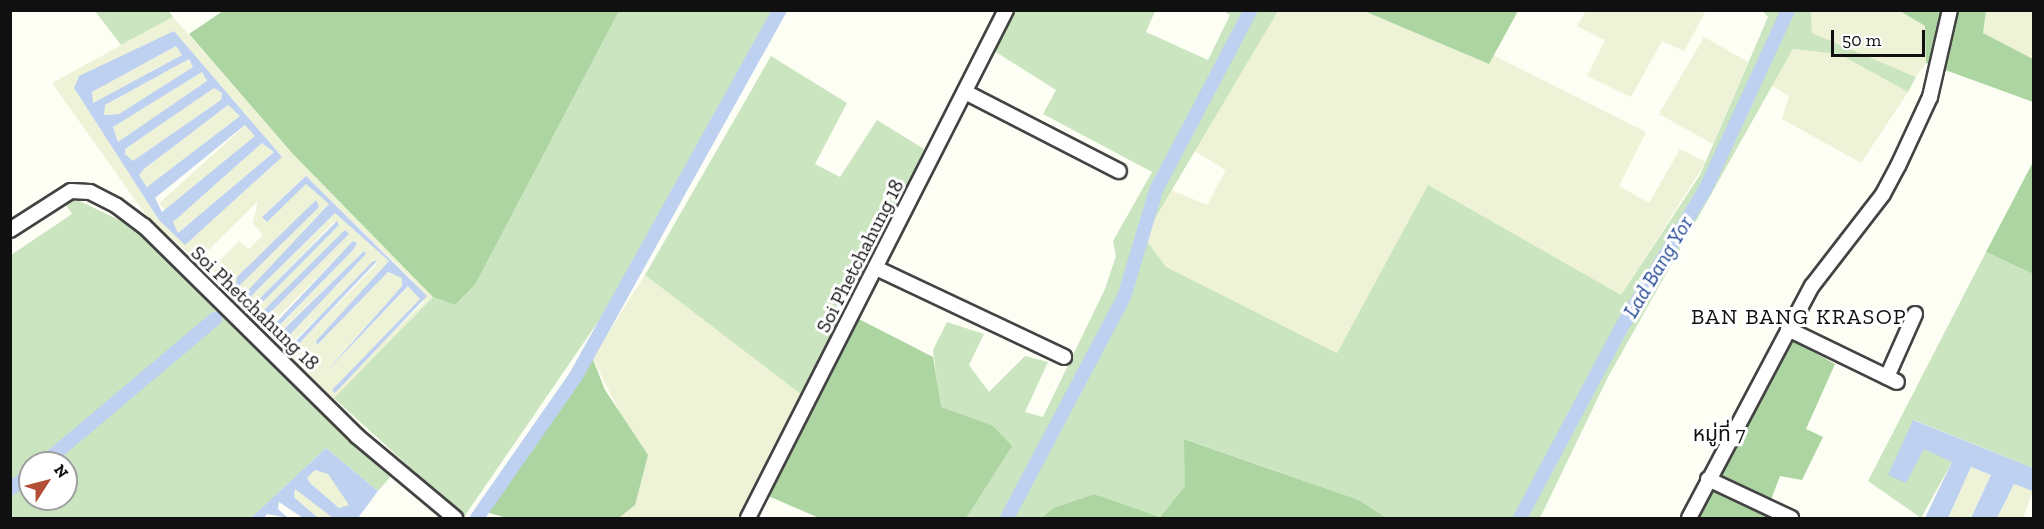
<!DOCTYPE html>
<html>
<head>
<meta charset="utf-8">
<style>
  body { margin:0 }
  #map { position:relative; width:2044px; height:529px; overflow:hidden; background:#fdfef4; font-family:"Zilla Slab","Noto Sans Thai",serif }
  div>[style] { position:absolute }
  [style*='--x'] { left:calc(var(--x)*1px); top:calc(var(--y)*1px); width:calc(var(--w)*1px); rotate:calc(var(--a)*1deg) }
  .farmland>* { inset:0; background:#eef2d6; transform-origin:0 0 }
  .green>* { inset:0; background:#cbe5c0 }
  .forest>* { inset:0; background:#acd5a1 }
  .water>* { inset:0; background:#bed1f0 }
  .canal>* { height:14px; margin:-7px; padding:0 7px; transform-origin:7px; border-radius:7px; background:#bed1f0 }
  .roads { filter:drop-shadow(2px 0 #434343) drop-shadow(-2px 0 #434343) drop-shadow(0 2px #434343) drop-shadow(0 -2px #434343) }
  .minor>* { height:14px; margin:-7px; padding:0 7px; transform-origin:7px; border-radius:7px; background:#fff }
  span { translate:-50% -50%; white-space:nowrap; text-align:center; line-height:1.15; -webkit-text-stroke:6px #fff; paint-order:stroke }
  .street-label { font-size:20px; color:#101010 }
  .water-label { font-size:21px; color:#264a95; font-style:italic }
  .neighbourhood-label { font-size:21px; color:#101010 }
  .quarter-label { font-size:22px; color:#101010; letter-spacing:1.5px }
  .frame { position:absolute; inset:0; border:12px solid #101010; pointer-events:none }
  .north { position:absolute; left:18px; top:451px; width:60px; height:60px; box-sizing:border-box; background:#fff; border:2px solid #9f9f9f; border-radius:50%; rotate:54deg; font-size:16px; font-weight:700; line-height:24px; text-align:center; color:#101010 }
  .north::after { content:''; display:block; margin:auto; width:21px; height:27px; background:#b24d36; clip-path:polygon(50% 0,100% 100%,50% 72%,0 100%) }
  .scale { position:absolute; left:1831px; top:30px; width:94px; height:27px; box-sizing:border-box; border:3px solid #101010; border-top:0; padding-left:8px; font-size:18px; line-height:21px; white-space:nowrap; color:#101010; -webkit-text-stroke:4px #fff; paint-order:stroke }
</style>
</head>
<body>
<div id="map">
  <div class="farmland">
    <i style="clip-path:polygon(1278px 11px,1364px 11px,1489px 64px,1493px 55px,1646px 132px,1619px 186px,1649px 203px,1680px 149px,1706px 162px,1621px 295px,1428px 185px,1337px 353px,1166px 267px,1144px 237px,1171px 190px,1207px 205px,1226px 170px,1193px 150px)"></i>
    <i style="clip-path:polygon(1586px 11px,1586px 10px,1706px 11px,1684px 51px,1662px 41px,1631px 97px,1587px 76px,1605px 40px,1577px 26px)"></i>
    <i style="clip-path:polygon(1811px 11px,1900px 11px,1925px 26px,1926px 63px,1916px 77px,1812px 33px)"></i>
    <i style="clip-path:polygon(1986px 11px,2033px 11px,2033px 59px,1983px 33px)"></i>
    <i style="clip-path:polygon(evenodd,173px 17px,292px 153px,433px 297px,334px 399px,208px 273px,239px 241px,249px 249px,263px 235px,253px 223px,258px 201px,197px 261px,146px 215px,52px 83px,173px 17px,174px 31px,282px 157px,185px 244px,159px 220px,74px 88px,174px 31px,173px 17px,306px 176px,411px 279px,424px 302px,333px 390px,420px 299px,409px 286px,324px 373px,402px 286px,402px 278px,388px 272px,317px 345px,389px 261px,335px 213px,250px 297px,241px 299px,329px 204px,306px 184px,262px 216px,306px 176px,173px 17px,334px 222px,339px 225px,253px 311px,249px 309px,334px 222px,173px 17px,353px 242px,357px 243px,354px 249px,276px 330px,271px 324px,353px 242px,173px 17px,364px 251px,366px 254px,283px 342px,281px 331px,364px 251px,173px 17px,378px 260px,376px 265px,293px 350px,291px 343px,378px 260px)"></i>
    <i style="clip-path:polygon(1704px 37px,1748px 62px,1713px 144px,1659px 114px)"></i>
    <i style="clip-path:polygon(176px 46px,182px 55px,93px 103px,89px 95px,92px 92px)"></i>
    <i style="clip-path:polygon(1793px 49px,1839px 54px,1908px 92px,1861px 163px,1782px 119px,1789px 96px,1772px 86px)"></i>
    <i style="clip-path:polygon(189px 59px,193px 67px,119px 114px,103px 115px,105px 105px)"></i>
    <i style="clip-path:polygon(202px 72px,207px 81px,119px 143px,113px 127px)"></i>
    <i style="clip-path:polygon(214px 88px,222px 93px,221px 100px,132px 162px,125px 154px,125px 149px)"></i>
    <i style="clip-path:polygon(228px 105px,240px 116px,147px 187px,139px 175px,144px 169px)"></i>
    <i style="left:246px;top:125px;width:15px;height:117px;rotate:48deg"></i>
    <i style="clip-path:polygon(262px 143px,274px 152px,178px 233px,173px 222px)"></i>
    <i style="clip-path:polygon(645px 275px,806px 398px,741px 518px,619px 518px,635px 505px,624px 421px,592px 357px)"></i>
    <i style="clip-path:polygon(1971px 467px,1991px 475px,1971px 518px,1948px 518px)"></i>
    <i style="clip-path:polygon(315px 470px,328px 474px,350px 505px,339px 508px,311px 484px,307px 478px)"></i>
    <i style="clip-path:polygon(2014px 483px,2033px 491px,2023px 518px,1997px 518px)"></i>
    <i style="clip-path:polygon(295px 489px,302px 490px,333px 518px,318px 518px,294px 497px)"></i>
  </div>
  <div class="green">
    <i style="clip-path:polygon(95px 11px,169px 11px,173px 17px,121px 45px)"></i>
    <i style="clip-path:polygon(619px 11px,775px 11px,639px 262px,464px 517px,334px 398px,433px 297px,455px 305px,475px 285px)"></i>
    <i style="clip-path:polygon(1015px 11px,1155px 11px,1146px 32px,1208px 60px,1230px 15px,1223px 11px,1278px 11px,1144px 237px,1166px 267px,1337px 353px,1428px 185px,1621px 295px,1700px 175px,1768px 17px,1763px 11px,1811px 11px,1812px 33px,1916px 77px,1908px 92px,1839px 54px,1793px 49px,1608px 377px,1540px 518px,1387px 518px,1359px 500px,1185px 439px,1185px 486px,1160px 517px,1094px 494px,1053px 508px,1042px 518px,966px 518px,992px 425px,940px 407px,933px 350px,947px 322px,984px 334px,969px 365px,989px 392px,1025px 356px,1048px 362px,1025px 412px,1043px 417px,1105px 289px,1116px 256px,1113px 241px,1152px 172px,1043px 114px,1056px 90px,994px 51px)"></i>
    <i style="clip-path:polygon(771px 56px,847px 103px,815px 164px,840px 177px,877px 120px,924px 149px,806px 398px,645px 275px)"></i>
    <i style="clip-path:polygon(evenodd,73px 198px,128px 224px,157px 248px,216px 311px,392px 475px,378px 491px,326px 448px,251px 518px,11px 518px,11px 255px,72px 214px,64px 202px,73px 198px,30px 463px,66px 463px,66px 499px,30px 499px,30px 463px)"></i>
    <i style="clip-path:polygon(1986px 252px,2033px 274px,2033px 468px,1914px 420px,1924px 448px,1952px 462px,1921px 518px,1868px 481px)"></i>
  </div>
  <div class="forest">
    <i style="clip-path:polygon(223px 11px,223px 10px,619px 11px,475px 285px,455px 305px,433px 297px,292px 153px,189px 34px)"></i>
    <i style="clip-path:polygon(1364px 11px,1518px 10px,1518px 11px,1489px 64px)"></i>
    <i style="clip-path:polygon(1900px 11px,1986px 11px,1983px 33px,2033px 59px,2033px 102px,1926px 63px,1925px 26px)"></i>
    <i style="clip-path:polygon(2032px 164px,2034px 164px,2033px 274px,1986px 252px)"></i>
    <i style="clip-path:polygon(855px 317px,933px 357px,941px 407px,992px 425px,1012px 446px,966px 518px,819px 518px,766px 495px)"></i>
    <i style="clip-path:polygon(1790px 339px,1835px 364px,1806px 429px,1823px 437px,1802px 480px,1780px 476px,1767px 510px,1780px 518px,1696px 518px)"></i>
    <i style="clip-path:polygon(592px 357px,605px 390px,648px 455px,635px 505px,619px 518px,507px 518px,486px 512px)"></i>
    <i style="clip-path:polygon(1184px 439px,1359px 500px,1387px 518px,1042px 518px,1053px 508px,1094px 494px,1160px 517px,1185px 486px)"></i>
  </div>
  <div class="water">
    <i style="clip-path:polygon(evenodd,174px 31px,282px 157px,185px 245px,159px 220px,74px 88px,79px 76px,174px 31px,176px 46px,182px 55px,93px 103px,92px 92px,176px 46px,174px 31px,189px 59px,193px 67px,119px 114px,104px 115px,105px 105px,189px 59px,174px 31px,202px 72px,207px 81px,118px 142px,113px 127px,202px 72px,174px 31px,214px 88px,222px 93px,221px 100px,133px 161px,125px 154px,125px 149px,214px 88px,174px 31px,228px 105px,240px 116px,147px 187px,139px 175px,144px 169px,228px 105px,174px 31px,245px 125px,255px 136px,162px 212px,155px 198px,245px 125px,174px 31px,262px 143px,274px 152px,178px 233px,173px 222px,262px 143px)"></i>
    <i style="clip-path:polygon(306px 176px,427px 296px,335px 393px,332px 390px,420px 299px,408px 286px,324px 374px,402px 286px,402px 278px,388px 272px,317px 345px,316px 341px,389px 261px,335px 213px,250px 297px,240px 299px,329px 204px,306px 184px,267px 222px,262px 217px)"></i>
    <i style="clip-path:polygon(316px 200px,319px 207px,235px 290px,237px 277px)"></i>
    <i style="clip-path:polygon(337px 221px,339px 225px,253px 312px,249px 309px)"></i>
    <i style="clip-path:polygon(345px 230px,349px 234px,262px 321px,261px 313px)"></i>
    <i style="clip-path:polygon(353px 241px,357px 243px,354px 249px,275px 330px,270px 329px)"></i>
    <i style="clip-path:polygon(364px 251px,366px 254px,283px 342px,281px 332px)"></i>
    <i style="clip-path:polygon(378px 260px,293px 350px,289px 348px,372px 262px)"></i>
    <i style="clip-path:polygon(1913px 420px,2033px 468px,2033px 491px,2014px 484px,1997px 518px,1971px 518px,1991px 475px,1971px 467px,1948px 518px,1925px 518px,1952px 462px,1924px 449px,1906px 483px,1888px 475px)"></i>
    <i style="clip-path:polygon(evenodd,326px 448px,378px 491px,358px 518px,333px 518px,295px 489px,294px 497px,318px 518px,303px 518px,279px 502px,278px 509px,288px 518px,267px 514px,264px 518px,251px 518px,326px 448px,315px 470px,328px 474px,349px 505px,339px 508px,311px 484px,307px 478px,315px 470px)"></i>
  </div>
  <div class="canal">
    <i style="--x:44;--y:463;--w:224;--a:-40.1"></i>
    <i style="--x:10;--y:489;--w:24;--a:-35"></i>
    <i style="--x:477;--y:518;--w:173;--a:-55.1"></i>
    <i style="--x:576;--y:376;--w:419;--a:-60.9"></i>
    <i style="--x:1007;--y:518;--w:250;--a:-62.1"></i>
    <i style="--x:1124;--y:297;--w:112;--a:-73.3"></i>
    <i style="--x:1156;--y:190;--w:204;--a:-62.2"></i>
    <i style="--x:1520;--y:518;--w:215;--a:-62"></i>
    <i style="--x:1621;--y:328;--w:162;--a:-58.7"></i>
    <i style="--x:1705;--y:190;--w:198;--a:-65.2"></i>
  </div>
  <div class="roads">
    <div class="minor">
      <i style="--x:965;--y:92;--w:173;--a:27.2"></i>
      <i style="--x:10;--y:230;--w:72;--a:-32.6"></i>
      <i style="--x:71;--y:191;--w:19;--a:3"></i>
      <i style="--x:90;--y:192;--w:30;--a:27"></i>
      <i style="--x:117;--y:206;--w:34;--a:37"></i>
      <i style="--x:144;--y:226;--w:299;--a:44.6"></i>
      <i style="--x:357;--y:436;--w:128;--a:39.9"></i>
      <i style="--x:876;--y:268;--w:208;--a:25.3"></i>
      <i style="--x:1788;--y:329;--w:121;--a:25.9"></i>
      <i style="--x:1887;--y:377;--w:69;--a:-66"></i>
      <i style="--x:1708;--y:479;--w:92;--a:25.2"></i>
      <i style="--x:748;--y:518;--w:570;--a:-63.08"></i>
      <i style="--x:1689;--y:518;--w:263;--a:-62.1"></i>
      <i style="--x:1812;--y:286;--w:116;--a:-52.3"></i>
      <i style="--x:1883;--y:194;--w:32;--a:-62"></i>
      <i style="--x:1898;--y:166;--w:76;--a:-65.1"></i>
      <i style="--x:1930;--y:97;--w:89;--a:-77.1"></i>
    </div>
  </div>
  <div class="street-label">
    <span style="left:860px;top:256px;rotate:-63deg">Soi Phetchahung 18</span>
    <span style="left:255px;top:308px;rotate:44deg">Soi Phetchahung 18</span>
  </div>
  <div class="water-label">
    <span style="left:1658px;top:267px;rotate:-59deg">Lad Bang Yor</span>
  </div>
  <div class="neighbourhood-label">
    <span style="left:1719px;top:434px">หมู่ที่ 7</span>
  </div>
  <div class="quarter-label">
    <span style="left:1799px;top:317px">BAN BANG KRASOP</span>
  </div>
  <div class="frame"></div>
  <div class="north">N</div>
  <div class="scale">50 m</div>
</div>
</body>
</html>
